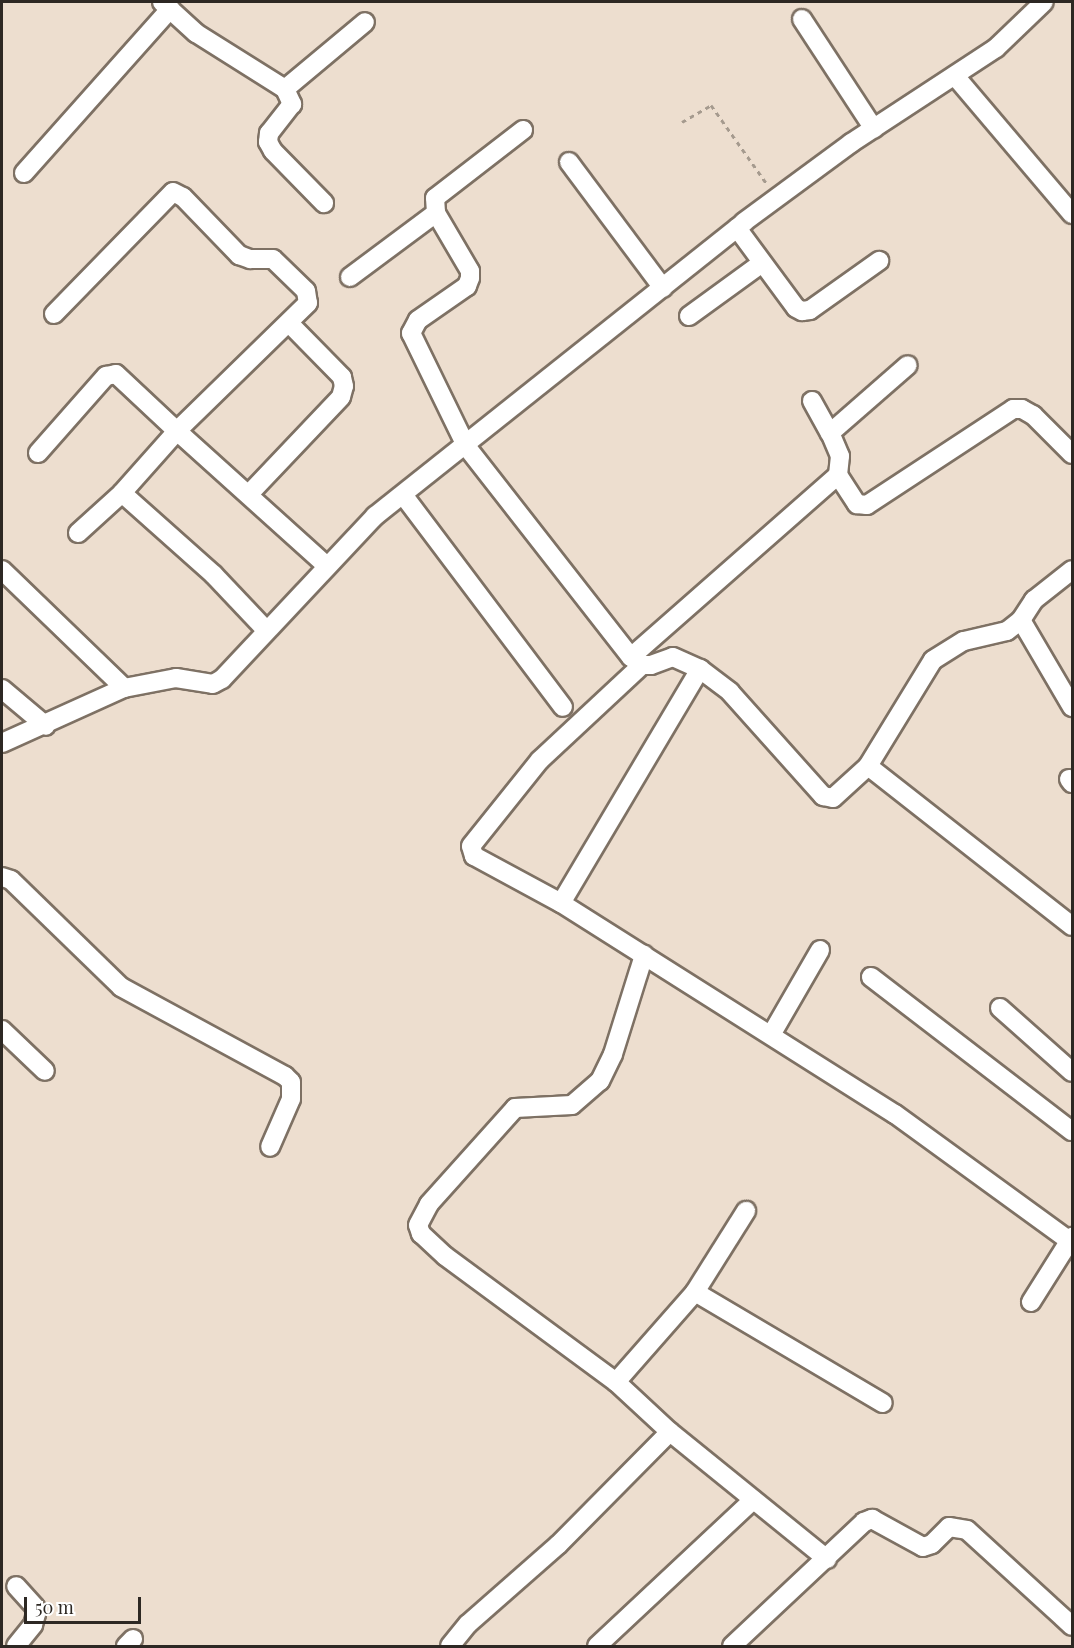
<!DOCTYPE html>
<html>
<head>
<meta charset="utf-8">
<style>
  body { margin:0 }
  #map { position:relative; width:1074px; height:1648px; overflow:hidden; background:#eddecf; font-family:"Playfair Display",serif }
  div>[style] { position:absolute }
  [style*='--x'] { left:calc(var(--x)*1px); top:calc(var(--y)*1px); width:calc(var(--w)*1px); rotate:calc(var(--a)*1deg) }
  .path>* { height:3px; margin-top:-1.5px; transform-origin:0; background:repeating-linear-gradient(90deg,#a59a8e 0 4.5px,transparent 0 9px) }
  .roads { filter:drop-shadow(2px 0 #7e7164) drop-shadow(-2px 0 #7e7164) drop-shadow(0 2px #7e7164) drop-shadow(0 -2px #7e7164) }
  .minor>* { height:18px; margin:-9px; padding:0 9px; transform-origin:9px; border-radius:9px; background:#fff }
  span { translate:-50% -50%; white-space:nowrap; text-align:center; line-height:1.15; -webkit-text-stroke:6px #fff; paint-order:stroke }
  .frame { position:absolute; inset:0; border:3px solid #2d2823; pointer-events:none }
  .scale { position:absolute; left:24px; top:1597px; width:117px; height:27px; box-sizing:border-box; border:3px solid #2d2823; border-top:0; padding-left:8px; font-size:18px; line-height:21px; white-space:nowrap; color:#2d2823; -webkit-text-stroke:4px #fff; paint-order:stroke }
</style>
</head>
<body>
<div id="map">
  <div class="path">
    <i style="--x:682;--y:122;--w:34;--a:-30"></i>
    <i style="--x:711;--y:105;--w:97;--a:54.7"></i>
  </div>
  <div class="roads">
    <div class="minor">
      <i style="--x:162;--y:2;--w:46;--a:42.4"></i>
      <i style="--x:196;--y:33;--w:105;--a:32.2"></i>
      <i style="--x:285;--y:89;--w:17;--a:65"></i>
      <i style="--x:292;--y:104;--w:37;--a:128"></i>
      <i style="--x:269;--y:133;--w:9;--a:96"></i>
      <i style="--x:268;--y:142;--w:10;--a:61"></i>
      <i style="--x:273;--y:151;--w:73;--a:45.6"></i>
      <i style="--x:802;--y:19;--w:131;--a:56.8"></i>
      <i style="--x:955;--y:76;--w:181;--a:49.7"></i>
      <i style="--x:285;--y:89;--w:104;--a:-39.9"></i>
      <i style="--x:523;--y:130;--w:111;--a:142.3"></i>
      <i style="--x:435;--y:198;--w:15;--a:86"></i>
      <i style="--x:436;--y:213;--w:67;--a:59.6"></i>
      <i style="--x:470;--y:271;--w:7;--a:90"></i>
      <i style="--x:470;--y:278;--w:9;--a:111"></i>
      <i style="--x:467;--y:286;--w:60;--a:145.2"></i>
      <i style="--x:418;--y:320;--w:15;--a:118"></i>
      <i style="--x:411;--y:333;--w:126;--a:64"></i>
      <i style="--x:466;--y:446;--w:268;--a:52"></i>
      <i style="--x:631;--y:657;--w:14;--a:36"></i>
      <i style="--x:642;--y:665;--w:9;--a:0"></i>
      <i style="--x:651;--y:665;--w:23;--a:-20"></i>
      <i style="--x:673;--y:657;--w:30;--a:24"></i>
      <i style="--x:700;--y:669;--w:38;--a:37"></i>
      <i style="--x:730;--y:692;--w:140;--a:48.2"></i>
      <i style="--x:823;--y:796;--w:10;--a:11"></i>
      <i style="--x:833;--y:798;--w:47;--a:-42.4"></i>
      <i style="--x:868;--y:766;--w:124;--a:-58.5"></i>
      <i style="--x:933;--y:660;--w:36;--a:-32"></i>
      <i style="--x:964;--y:641;--w:44;--a:-13.1"></i>
      <i style="--x:1007;--y:631;--w:18;--a:-38"></i>
      <i style="--x:1021;--y:620;--w:24;--a:-57"></i>
      <i style="--x:1034;--y:600;--w:48;--a:-38.3"></i>
      <i style="--x:569;--y:162;--w:157;--a:53.3"></i>
      <i style="--x:24;--y:173;--w:220;--a:-48.3"></i>
      <i style="--x:737;--y:228;--w:99;--a:53.6"></i>
      <i style="--x:796;--y:308;--w:7;--a:27"></i>
      <i style="--x:802;--y:311;--w:8;--a:-7"></i>
      <i style="--x:810;--y:310;--w:85;--a:-35.4"></i>
      <i style="--x:350;--y:277;--w:107;--a:-36.7"></i>
      <i style="--x:54;--y:314;--w:170;--a:-45.7"></i>
      <i style="--x:173;--y:192;--w:11;--a:27"></i>
      <i style="--x:183;--y:197;--w:81;--a:46"></i>
      <i style="--x:239;--y:255;--w:12;--a:20"></i>
      <i style="--x:250;--y:259;--w:23;--a:0"></i>
      <i style="--x:273;--y:259;--w:46;--a:44.1"></i>
      <i style="--x:306;--y:291;--w:12;--a:81"></i>
      <i style="--x:308;--y:303;--w:183;--a:135.7"></i>
      <i style="--x:177;--y:431;--w:200;--a:42"></i>
      <i style="--x:689;--y:316;--w:90;--a:-36"></i>
      <i style="--x:812;--y:401;--w:37;--a:61"></i>
      <i style="--x:38;--y:453;--w:103;--a:-48.6"></i>
      <i style="--x:106;--y:376;--w:10;--a:-11"></i>
      <i style="--x:116;--y:374;--w:83;--a:43.1"></i>
      <i style="--x:177;--y:431;--w:83;--a:131.6"></i>
      <i style="--x:122;--y:493;--w:123;--a:41.7"></i>
      <i style="--x:214;--y:575;--w:76;--a:46.6"></i>
      <i style="--x:838;--y:475;--w:35;--a:57"></i>
      <i style="--x:857;--y:504;--w:10;--a:6"></i>
      <i style="--x:867;--y:505;--w:175;--a:-33.3"></i>
      <i style="--x:1013;--y:409;--w:9;--a:0"></i>
      <i style="--x:1022;--y:409;--w:13;--a:29"></i>
      <i style="--x:1033;--y:415;--w:55;--a:45"></i>
      <i style="--x:250;--y:493;--w:132;--a:-46.5"></i>
      <i style="--x:341;--y:397;--w:11;--a:-75"></i>
      <i style="--x:344;--y:386;--w:9;--a:-103"></i>
      <i style="--x:342;--y:377;--w:76;--a:-134.5"></i>
      <i style="--x:404;--y:496;--w:264;--a:53"></i>
      <i style="--x:78;--y:533;--w:59;--a:-42.3"></i>
      <i style="--x:2;--y:570;--w:170;--a:44"></i>
      <i style="--x:1021;--y:620;--w:101;--a:59.6"></i>
      <i style="--x:631;--y:657;--w:276;--a:-41.3"></i>
      <i style="--x:838;--y:475;--w:19;--a:-84"></i>
      <i style="--x:840;--y:456;--w:25;--a:-113"></i>
      <i style="--x:830;--y:433;--w:103;--a:-41.1"></i>
      <i style="--x:700;--y:669;--w:272;--a:120.7"></i>
      <i style="--x:561;--y:903;--w:395;--a:32.3"></i>
      <i style="--x:895;--y:1114;--w:216;--a:36"></i>
      <i style="--x:2;--y:689;--w:57;--a:40.1"></i>
      <i style="--x:2;--y:743;--w:134;--a:-24.3"></i>
      <i style="--x:124;--y:688;--w:53;--a:-10.9"></i>
      <i style="--x:176;--y:678;--w:37;--a:9"></i>
      <i style="--x:213;--y:684;--w:10;--a:-29"></i>
      <i style="--x:222;--y:679;--w:224;--a:-46.8"></i>
      <i style="--x:375;--y:516;--w:472;--a:-38.5"></i>
      <i style="--x:744;--y:222;--w:133;--a:-36.4"></i>
      <i style="--x:851;--y:143;--w:173;--a:-33.2"></i>
      <i style="--x:996;--y:48;--w:66;--a:-43.8"></i>
      <i style="--x:868;--y:766;--w:259;--a:38.1"></i>
      <i style="--x:1069;--y:779;--w:5;--a:53"></i>
      <i style="--x:2;--y:877;--w:9;--a:18"></i>
      <i style="--x:11;--y:880;--w:153;--a:44.2"></i>
      <i style="--x:121;--y:987;--w:187;--a:28.5"></i>
      <i style="--x:285;--y:1076;--w:8;--a:45"></i>
      <i style="--x:291;--y:1082;--w:17;--a:90"></i>
      <i style="--x:291;--y:1099;--w:52;--a:113.6"></i>
      <i style="--x:561;--y:903;--w:99;--a:-151.6"></i>
      <i style="--x:474;--y:856;--w:10;--a:-107"></i>
      <i style="--x:471;--y:846;--w:110;--a:-51.3"></i>
      <i style="--x:540;--y:760;--w:139;--a:-43"></i>
      <i style="--x:871;--y:977;--w:253;--a:37.5"></i>
      <i style="--x:1000;--y:1008;--w:96;--a:41.6"></i>
      <i style="--x:2;--y:1030;--w:59;--a:43.6"></i>
      <i style="--x:771;--y:1035;--w:98;--a:-60"></i>
      <i style="--x:695;--y:1292;--w:96;--a:-57.8"></i>
      <i style="--x:1031;--y:1302;--w:77;--a:-57.8"></i>
      <i style="--x:616;--y:1382;--w:212;--a:-143.6"></i>
      <i style="--x:445;--y:1256;--w:33;--a:-137"></i>
      <i style="--x:421;--y:1234;--w:9;--a:-108"></i>
      <i style="--x:418;--y:1225;--w:24;--a:-62"></i>
      <i style="--x:429;--y:1204;--w:129;--a:-48.1"></i>
      <i style="--x:515;--y:1108;--w:57;--a:-3"></i>
      <i style="--x:572;--y:1105;--w:37;--a:-41"></i>
      <i style="--x:600;--y:1081;--w:30;--a:-64"></i>
      <i style="--x:613;--y:1054;--w:104;--a:-72.6"></i>
      <i style="--x:827;--y:1559;--w:202;--a:-141"></i>
      <i style="--x:670;--y:1432;--w:74;--a:-137.2"></i>
      <i style="--x:616;--y:1382;--w:120;--a:-48.7"></i>
      <i style="--x:695;--y:1292;--w:218;--a:30.6"></i>
      <i style="--x:16;--y:1646;--w:27;--a:-51"></i>
      <i style="--x:33;--y:1625;--w:11;--a:-75"></i>
      <i style="--x:36;--y:1614;--w:7;--a:-98"></i>
      <i style="--x:35;--y:1607;--w:28;--a:-132"></i>
      <i style="--x:126;--y:1646;--w:10;--a:-45"></i>
      <i style="--x:450;--y:1646;--w:28;--a:-51"></i>
      <i style="--x:468;--y:1624;--w:120;--a:-41.3"></i>
      <i style="--x:558;--y:1545;--w:159;--a:-45.3"></i>
      <i style="--x:597;--y:1646;--w:214;--a:-43.1"></i>
      <i style="--x:732;--y:1646;--w:181;--a:-43.2"></i>
      <i style="--x:864;--y:1522;--w:9;--a:-21"></i>
      <i style="--x:872;--y:1519;--w:58;--a:28.8"></i>
      <i style="--x:923;--y:1547;--w:9;--a:-18"></i>
      <i style="--x:932;--y:1544;--w:24;--a:-45"></i>
      <i style="--x:949;--y:1527;--w:18;--a:9"></i>
      <i style="--x:967;--y:1530;--w:142;--a:42.4"></i>
    </div>
  </div>
  <div class="frame"></div>
  <div class="scale">50 m</div>
</div>
</body>
</html>
